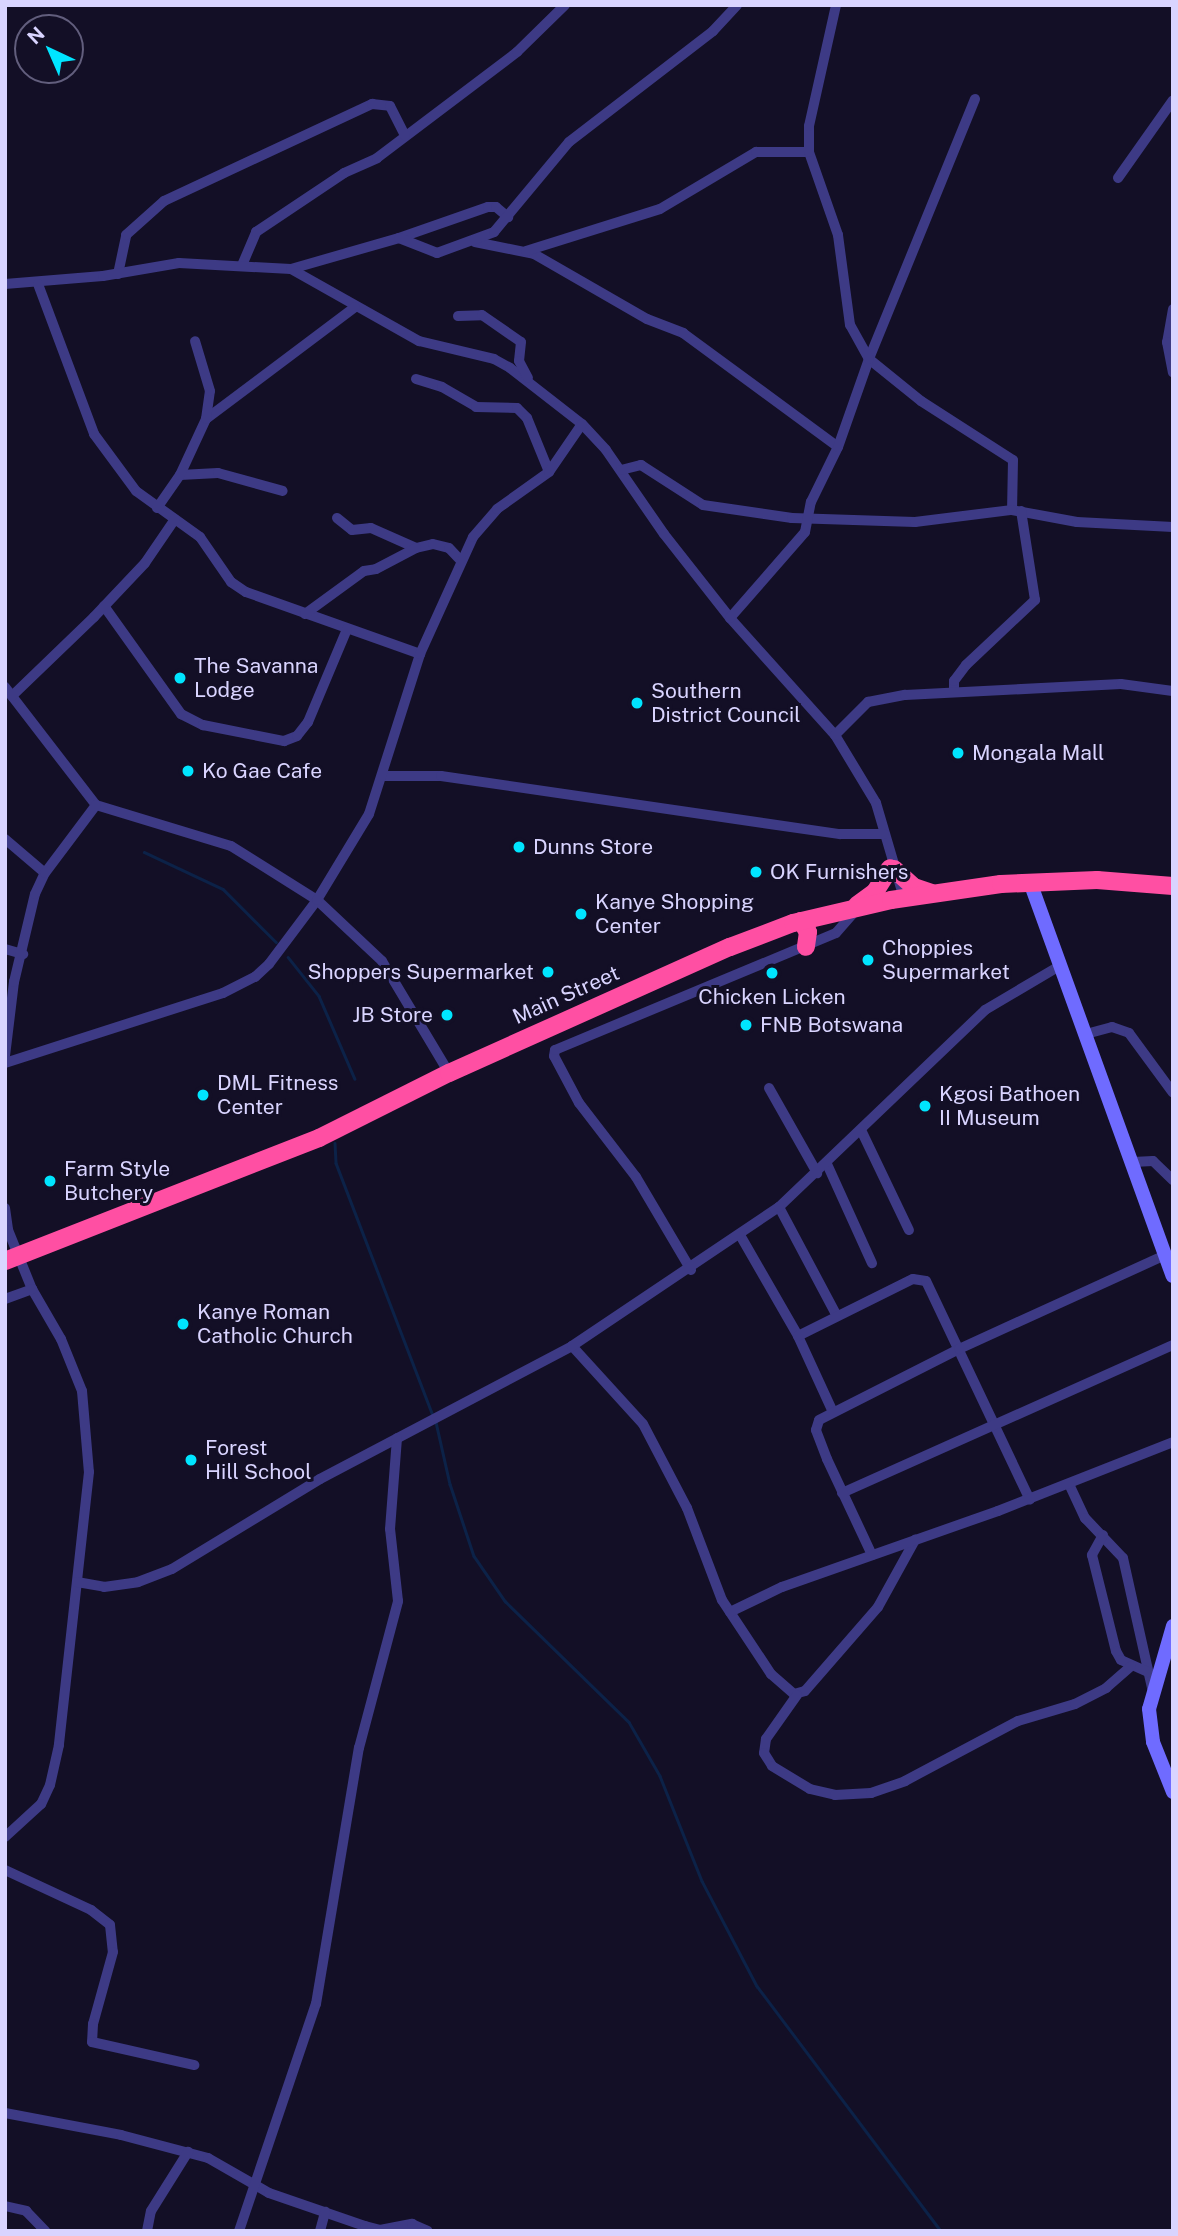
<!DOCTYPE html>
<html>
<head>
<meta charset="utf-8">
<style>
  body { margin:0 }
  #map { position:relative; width:1178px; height:2236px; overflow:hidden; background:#130f26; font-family:"Public Sans",sans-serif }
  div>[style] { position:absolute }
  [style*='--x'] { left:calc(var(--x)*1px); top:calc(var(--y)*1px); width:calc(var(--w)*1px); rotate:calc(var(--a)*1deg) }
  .stream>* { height:2.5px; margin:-1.25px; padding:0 1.25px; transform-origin:1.25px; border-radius:1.25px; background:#0c2248 }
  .street>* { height:10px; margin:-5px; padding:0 5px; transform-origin:5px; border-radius:5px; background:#3d3a85 }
  .secondary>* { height:14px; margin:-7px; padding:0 7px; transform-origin:7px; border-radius:7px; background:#6f6bff }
  .highway>* { height:18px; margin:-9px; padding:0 9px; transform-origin:9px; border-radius:9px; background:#ff4fa3 }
  .dots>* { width:19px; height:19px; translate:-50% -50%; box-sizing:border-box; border:4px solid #130f26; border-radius:50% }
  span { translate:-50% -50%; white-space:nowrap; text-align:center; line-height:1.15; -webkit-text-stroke:6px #130f26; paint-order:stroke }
  .poi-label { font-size:21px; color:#d9d4ff }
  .left { translate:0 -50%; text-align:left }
  .right { translate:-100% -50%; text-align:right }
  .street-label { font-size:21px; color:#d9d4ff }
  .frame { position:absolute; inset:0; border:7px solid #d9d4ff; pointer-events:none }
  .north { position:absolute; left:14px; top:14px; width:70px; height:70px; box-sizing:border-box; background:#130f26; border:2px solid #625e7d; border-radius:50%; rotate:316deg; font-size:19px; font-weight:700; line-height:28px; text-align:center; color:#d9d4ff }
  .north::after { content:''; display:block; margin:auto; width:24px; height:32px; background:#00e5ff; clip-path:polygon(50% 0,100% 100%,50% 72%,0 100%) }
</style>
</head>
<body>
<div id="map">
  <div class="stream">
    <i style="--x:144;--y:852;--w:87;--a:25.1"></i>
    <i style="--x:223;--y:889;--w:75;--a:45"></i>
    <i style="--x:288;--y:957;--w:50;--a:51.5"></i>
    <i style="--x:319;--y:996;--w:90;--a:66.6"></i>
    <i style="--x:335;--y:1143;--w:20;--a:87"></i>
    <i style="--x:336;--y:1163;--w:271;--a:69"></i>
    <i style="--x:436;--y:1422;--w:64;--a:77.3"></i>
    <i style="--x:450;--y:1484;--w:76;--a:71.6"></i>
    <i style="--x:474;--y:1556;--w:55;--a:55.4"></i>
    <i style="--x:505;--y:1601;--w:173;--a:44.3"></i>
    <i style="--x:629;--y:1722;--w:62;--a:60.1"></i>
    <i style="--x:660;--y:1776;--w:113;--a:68.2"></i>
    <i style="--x:702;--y:1881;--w:119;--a:62.4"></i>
    <i style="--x:757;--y:1986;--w:306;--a:53.1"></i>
  </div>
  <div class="street">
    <i style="--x:975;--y:99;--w:281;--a:112.2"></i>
    <i style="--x:869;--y:359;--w:67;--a:38.9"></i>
    <i style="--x:921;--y:401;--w:109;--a:32.7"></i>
    <i style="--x:1013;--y:460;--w:50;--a:91.1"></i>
    <i style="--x:1118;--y:178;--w:95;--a:-54.8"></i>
    <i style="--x:399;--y:238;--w:94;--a:-19.2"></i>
    <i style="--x:488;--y:207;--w:8;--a:0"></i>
    <i style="--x:496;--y:207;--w:16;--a:40"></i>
    <i style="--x:475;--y:242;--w:60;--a:11.5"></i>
    <i style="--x:534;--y:254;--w:130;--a:29.9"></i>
    <i style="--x:647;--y:319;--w:39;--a:21"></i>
    <i style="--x:683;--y:333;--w:192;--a:36.3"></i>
    <i style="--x:526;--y:251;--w:140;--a:-17.4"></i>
    <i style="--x:660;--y:209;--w:112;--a:-30.7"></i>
    <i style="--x:756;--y:152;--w:53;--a:0"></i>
    <i style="--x:243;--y:263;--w:34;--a:-67"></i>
    <i style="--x:256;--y:232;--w:106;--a:-33.8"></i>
    <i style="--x:344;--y:173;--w:36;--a:-24"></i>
    <i style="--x:377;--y:158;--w:176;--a:-37.1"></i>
    <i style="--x:517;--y:52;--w:67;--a:-44.4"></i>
    <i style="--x:291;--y:269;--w:112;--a:-16"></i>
    <i style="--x:399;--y:238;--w:41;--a:21.5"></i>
    <i style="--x:437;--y:253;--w:61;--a:-20.2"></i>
    <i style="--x:494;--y:232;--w:117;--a:-50.2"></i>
    <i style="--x:569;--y:142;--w:182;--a:-37.6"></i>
    <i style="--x:713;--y:31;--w:35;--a:-47"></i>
    <i style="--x:118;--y:274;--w:40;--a:-78"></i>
    <i style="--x:126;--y:235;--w:51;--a:-41.8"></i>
    <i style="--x:164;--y:201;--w:230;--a:-25"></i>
    <i style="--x:372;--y:104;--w:18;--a:6"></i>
    <i style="--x:390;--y:106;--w:33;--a:63"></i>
    <i style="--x:5;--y:284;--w:98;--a:-4.7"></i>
    <i style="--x:103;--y:276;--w:77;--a:-9.7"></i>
    <i style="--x:179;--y:263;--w:112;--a:3.1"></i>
    <i style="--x:291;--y:269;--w:147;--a:29.4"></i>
    <i style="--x:419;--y:341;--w:77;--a:13.5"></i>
    <i style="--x:494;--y:359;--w:18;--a:29"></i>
    <i style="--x:510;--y:368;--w:91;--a:37.9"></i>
    <i style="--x:582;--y:424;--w:35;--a:47"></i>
    <i style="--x:606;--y:450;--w:102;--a:55.4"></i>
    <i style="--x:664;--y:534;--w:107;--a:51.8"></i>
    <i style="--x:730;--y:618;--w:157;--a:48.1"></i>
    <i style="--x:835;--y:735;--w:79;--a:58.9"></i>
    <i style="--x:876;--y:803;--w:99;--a:73.6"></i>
    <i style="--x:38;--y:284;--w:160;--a:69.5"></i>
    <i style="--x:94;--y:434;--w:71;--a:53.6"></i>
    <i style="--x:136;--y:491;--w:79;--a:35.7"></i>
    <i style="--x:200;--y:537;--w:55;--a:55.4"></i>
    <i style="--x:231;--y:582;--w:18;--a:34"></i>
    <i style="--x:246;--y:592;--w:185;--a:19.6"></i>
    <i style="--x:1173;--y:309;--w:34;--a:100"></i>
    <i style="--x:1167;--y:342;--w:31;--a:79"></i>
    <i style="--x:458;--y:316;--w:24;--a:-2"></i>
    <i style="--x:482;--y:315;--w:47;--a:34.7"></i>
    <i style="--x:521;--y:342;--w:19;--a:96"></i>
    <i style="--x:519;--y:361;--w:19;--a:62"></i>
    <i style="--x:416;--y:379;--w:27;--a:17"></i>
    <i style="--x:442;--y:387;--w:39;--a:30"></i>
    <i style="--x:476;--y:407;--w:41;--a:1.4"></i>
    <i style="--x:517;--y:408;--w:14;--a:45"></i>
    <i style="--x:527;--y:418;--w:58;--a:67.8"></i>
    <i style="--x:206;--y:419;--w:186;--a:-36.9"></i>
    <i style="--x:621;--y:470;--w:21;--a:-14"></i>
    <i style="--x:641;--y:465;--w:74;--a:32.8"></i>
    <i style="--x:703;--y:505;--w:90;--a:8.3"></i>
    <i style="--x:792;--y:518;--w:123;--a:1.9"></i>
    <i style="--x:915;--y:522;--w:98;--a:-7.1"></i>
    <i style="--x:1012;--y:510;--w:66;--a:10.5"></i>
    <i style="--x:1077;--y:522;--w:96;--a:3"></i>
    <i style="--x:180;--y:475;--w:38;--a:-3"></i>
    <i style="--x:218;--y:473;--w:67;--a:15.5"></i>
    <i style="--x:157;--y:508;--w:40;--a:-55.1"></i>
    <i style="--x:180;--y:475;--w:62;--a:-65.1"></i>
    <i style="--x:206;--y:419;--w:28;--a:-82"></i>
    <i style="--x:210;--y:391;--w:52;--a:-106.7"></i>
    <i style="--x:337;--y:518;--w:19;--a:39"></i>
    <i style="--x:352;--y:530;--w:19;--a:-6"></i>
    <i style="--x:371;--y:528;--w:49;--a:24"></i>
    <i style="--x:416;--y:548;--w:17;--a:-13"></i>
    <i style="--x:433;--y:544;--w:16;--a:14"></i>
    <i style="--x:449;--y:548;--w:16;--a:47"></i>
    <i style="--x:104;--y:606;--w:133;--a:54.5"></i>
    <i style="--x:181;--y:714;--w:25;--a:27"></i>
    <i style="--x:203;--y:725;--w:83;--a:11.2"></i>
    <i style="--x:284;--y:741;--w:14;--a:-21"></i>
    <i style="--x:297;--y:736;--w:18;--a:-52"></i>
    <i style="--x:308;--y:722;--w:101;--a:-67.2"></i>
    <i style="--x:305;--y:614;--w:73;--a:-36.1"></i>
    <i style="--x:364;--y:571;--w:12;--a:-9"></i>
    <i style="--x:376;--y:569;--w:45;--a:-27.7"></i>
    <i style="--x:730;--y:618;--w:114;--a:-48.9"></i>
    <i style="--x:805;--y:532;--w:31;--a:-79"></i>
    <i style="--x:811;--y:502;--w:61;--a:-63.9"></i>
    <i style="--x:838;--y:447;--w:93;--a:-70.6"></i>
    <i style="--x:869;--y:359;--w:39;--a:-119"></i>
    <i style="--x:850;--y:325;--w:91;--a:-97.6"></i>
    <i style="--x:838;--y:235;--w:88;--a:-109.3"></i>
    <i style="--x:809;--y:152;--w:26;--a:-90"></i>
    <i style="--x:809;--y:126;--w:124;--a:-77.4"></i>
    <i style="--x:5;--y:687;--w:149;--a:52.4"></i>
    <i style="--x:954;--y:691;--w:10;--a:-90"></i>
    <i style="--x:954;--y:681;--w:20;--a:-53"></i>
    <i style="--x:966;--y:665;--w:95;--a:-43.3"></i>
    <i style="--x:1035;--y:600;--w:90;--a:-98.9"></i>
    <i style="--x:12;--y:696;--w:114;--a:-43.9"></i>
    <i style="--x:94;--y:617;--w:74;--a:-46.6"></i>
    <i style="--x:145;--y:563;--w:53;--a:-55.7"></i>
    <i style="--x:835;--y:735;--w:47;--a:-45"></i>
    <i style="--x:868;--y:702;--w:38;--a:-11"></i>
    <i style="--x:905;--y:695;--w:216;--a:-2.9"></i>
    <i style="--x:1121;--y:684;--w:52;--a:7.7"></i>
    <i style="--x:384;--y:776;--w:57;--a:0"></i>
    <i style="--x:441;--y:776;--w:403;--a:8.3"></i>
    <i style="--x:840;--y:834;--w:44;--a:0"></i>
    <i style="--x:96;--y:805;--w:141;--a:16.9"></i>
    <i style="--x:231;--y:846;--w:102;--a:32.1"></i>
    <i style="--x:317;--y:900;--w:89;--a:43.2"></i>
    <i style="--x:382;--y:961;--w:131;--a:59.1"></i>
    <i style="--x:5;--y:839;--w:52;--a:40.4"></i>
    <i style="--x:5;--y:949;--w:19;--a:16"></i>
    <i style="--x:1086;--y:1034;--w:27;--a:-15"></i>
    <i style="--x:1112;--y:1027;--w:18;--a:19"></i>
    <i style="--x:1129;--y:1033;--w:74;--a:53.7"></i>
    <i style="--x:5;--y:1056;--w:75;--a:-83.1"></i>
    <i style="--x:14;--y:982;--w:90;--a:-76.6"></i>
    <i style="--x:35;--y:894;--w:23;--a:-65"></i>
    <i style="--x:45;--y:873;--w:85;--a:-53.1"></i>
    <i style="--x:5;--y:1063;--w:229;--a:-17.8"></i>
    <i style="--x:223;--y:993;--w:36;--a:-27"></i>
    <i style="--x:255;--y:977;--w:19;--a:-43"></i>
    <i style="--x:269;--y:964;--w:80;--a:-53.1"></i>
    <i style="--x:317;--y:900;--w:100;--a:-58.8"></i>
    <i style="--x:369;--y:814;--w:168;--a:-72.3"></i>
    <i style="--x:420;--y:654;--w:128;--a:-65.6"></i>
    <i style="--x:473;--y:537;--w:37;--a:-49"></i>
    <i style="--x:497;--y:509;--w:64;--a:-35.4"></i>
    <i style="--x:549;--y:472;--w:58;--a:-55.5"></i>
    <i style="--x:769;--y:1088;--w:98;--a:60.5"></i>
    <i style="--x:861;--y:1130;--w:111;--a:64.4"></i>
    <i style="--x:1133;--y:1162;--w:20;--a:-3"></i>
    <i style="--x:1153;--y:1161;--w:28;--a:44"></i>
    <i style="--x:827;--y:1164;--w:109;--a:65.6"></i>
    <i style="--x:779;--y:1207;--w:123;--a:62"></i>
    <i style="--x:5;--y:1208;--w:22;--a:82"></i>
    <i style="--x:8;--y:1230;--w:64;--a:67.9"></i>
    <i style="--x:32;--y:1289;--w:58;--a:59.9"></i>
    <i style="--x:61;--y:1339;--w:56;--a:68"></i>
    <i style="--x:82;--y:1391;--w:81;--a:85.1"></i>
    <i style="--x:89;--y:1472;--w:275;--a:96.3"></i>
    <i style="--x:59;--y:1745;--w:41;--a:102.7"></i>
    <i style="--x:50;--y:1785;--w:21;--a:115"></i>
    <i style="--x:41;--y:1804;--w:49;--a:137.5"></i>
    <i style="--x:740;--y:1235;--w:116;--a:60.1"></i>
    <i style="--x:798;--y:1336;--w:84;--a:65.3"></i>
    <i style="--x:691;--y:1270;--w:108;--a:-120.6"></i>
    <i style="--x:636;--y:1177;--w:93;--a:-127.6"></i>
    <i style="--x:579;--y:1103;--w:53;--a:-118"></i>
    <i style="--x:554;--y:1056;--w:6;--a:-81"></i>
    <i style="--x:555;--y:1050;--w:304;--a:-22.6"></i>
    <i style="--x:836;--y:933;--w:32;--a:-49"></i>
    <i style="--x:5;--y:1299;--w:29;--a:-20"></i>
    <i style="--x:798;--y:1336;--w:128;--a:-26.4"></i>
    <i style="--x:913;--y:1279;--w:13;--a:9"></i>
    <i style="--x:926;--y:1281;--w:242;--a:64.6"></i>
    <i style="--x:572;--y:1346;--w:105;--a:47.7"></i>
    <i style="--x:643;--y:1424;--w:95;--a:62.4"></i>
    <i style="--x:687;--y:1508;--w:98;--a:69.2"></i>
    <i style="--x:722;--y:1600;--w:89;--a:56.5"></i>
    <i style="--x:771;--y:1674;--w:30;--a:41"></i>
    <i style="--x:794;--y:1694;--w:11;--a:-15"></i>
    <i style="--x:805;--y:1691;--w:111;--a:-49"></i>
    <i style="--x:878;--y:1607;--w:77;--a:-61.1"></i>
    <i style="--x:1069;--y:1484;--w:38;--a:65"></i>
    <i style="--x:1085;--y:1518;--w:55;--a:46.5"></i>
    <i style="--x:1123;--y:1558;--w:133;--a:77.4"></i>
    <i style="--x:842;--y:1493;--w:363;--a:-24.1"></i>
    <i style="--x:1103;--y:1535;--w:23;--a:119"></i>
    <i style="--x:1092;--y:1555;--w:99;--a:76"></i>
    <i style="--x:1116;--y:1651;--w:10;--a:61"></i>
    <i style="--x:1121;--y:1660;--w:30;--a:24"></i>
    <i style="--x:872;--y:1555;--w:106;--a:-115.1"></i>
    <i style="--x:827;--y:1459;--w:31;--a:-111"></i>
    <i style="--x:816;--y:1430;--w:10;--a:-73"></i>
    <i style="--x:819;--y:1420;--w:157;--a:-26.9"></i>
    <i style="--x:959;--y:1349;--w:226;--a:-24.5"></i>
    <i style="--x:77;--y:1582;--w:27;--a:10"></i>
    <i style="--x:104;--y:1587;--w:34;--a:-8"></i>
    <i style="--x:138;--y:1582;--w:36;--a:-21"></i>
    <i style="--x:172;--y:1569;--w:173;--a:-31.3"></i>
    <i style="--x:320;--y:1479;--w:285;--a:-27.8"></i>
    <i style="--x:572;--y:1346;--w:249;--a:-33.9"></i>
    <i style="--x:779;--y:1207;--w:285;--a:-43.7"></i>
    <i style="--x:985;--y:1010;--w:88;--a:-30.6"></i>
    <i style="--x:730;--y:1612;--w:58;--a:-25.7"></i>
    <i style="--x:782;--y:1587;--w:229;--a:-19.4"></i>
    <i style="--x:998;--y:1511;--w:188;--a:-21.5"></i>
    <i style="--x:797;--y:1695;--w:54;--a:125.2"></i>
    <i style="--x:766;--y:1739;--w:14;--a:98"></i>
    <i style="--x:764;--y:1753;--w:15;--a:58"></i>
    <i style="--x:772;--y:1766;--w:44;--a:31.2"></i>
    <i style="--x:810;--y:1789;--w:26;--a:13"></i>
    <i style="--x:835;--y:1795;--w:36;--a:-3"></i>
    <i style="--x:871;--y:1793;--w:36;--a:-19"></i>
    <i style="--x:905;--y:1781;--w:128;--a:-28"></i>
    <i style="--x:1018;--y:1721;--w:59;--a:-16.6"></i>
    <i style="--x:1075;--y:1704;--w:35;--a:-27"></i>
    <i style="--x:1106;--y:1688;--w:33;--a:-41"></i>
    <i style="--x:5;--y:1870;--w:95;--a:24.9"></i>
    <i style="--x:91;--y:1910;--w:24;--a:38"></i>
    <i style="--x:110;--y:1925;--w:27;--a:84"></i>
    <i style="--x:113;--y:1952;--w:75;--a:105.5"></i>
    <i style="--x:93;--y:2024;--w:18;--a:93"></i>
    <i style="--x:92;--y:2042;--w:105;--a:12.7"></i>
    <i style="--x:5;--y:2113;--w:118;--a:10.7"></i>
    <i style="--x:121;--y:2135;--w:90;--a:14.8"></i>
    <i style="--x:208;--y:2158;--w:70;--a:29.8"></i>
    <i style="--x:269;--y:2193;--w:102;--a:19"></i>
    <i style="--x:365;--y:2226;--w:16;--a:15"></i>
    <i style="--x:380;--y:2230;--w:33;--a:-11"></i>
    <i style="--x:412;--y:2224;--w:17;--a:24"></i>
    <i style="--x:5;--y:2206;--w:22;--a:13"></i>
    <i style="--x:26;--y:2211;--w:28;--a:46"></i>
    <i style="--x:147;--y:2231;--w:20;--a:-79"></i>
    <i style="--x:151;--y:2211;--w:70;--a:-57.9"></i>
    <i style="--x:239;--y:2231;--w:240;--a:-71.3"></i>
    <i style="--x:316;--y:2004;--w:260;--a:-80.5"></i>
    <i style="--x:359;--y:1748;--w:152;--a:-75.1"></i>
    <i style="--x:398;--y:1601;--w:72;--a:-96.3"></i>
    <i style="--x:390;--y:1529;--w:91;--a:-85.6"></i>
    <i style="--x:320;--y:2231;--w:20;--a:-75"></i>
  </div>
  <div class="secondary">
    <i style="--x:1030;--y:882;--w:419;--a:70.1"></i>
    <i style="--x:1173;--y:1626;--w:86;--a:106.1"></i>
    <i style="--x:1149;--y:1709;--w:33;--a:83"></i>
    <i style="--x:1153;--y:1742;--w:54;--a:68.2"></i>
  </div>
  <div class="highway">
    <i style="--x:894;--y:869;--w:27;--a:42"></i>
    <i style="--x:914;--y:887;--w:18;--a:19"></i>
    <i style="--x:857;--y:905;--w:22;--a:-36"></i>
    <i style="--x:875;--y:892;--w:28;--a:-58"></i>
    <i style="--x:801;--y:921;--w:13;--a:58"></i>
    <i style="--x:808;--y:932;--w:15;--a:98"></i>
    <i style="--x:5;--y:1261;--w:337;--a:-21.4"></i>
    <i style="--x:319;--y:1138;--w:145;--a:-26.6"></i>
    <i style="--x:449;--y:1073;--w:308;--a:-24.2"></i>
    <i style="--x:730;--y:947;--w:67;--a:-20.9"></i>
    <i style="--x:793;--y:923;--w:101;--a:-13.2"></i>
    <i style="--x:891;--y:900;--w:111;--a:-8.3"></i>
    <i style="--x:1001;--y:884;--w:96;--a:-2.4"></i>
    <i style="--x:1097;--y:880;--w:76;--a:4.5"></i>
  </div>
  <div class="dots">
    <i style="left:180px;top:678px;background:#00e5ff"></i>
    <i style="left:637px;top:703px;background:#00e5ff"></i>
    <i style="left:958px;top:753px;background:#00e5ff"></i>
    <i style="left:188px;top:771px;background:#00e5ff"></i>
    <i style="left:519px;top:847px;background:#00e5ff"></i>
    <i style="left:756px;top:872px;background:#00e5ff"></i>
    <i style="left:581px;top:914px;background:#00e5ff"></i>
    <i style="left:868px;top:960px;background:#00e5ff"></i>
    <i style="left:548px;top:972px;background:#00e5ff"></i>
    <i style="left:772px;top:973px;background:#00e5ff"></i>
    <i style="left:447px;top:1015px;background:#00e5ff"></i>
    <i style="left:746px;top:1025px;background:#00e5ff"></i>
    <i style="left:203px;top:1095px;background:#00e5ff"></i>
    <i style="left:925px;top:1106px;background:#00e5ff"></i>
    <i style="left:50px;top:1181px;background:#00e5ff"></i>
    <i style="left:183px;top:1324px;background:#00e5ff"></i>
    <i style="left:191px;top:1460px;background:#00e5ff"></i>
  </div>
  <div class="poi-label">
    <span class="left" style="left:194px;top:678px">The Savanna<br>Lodge</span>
    <span class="left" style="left:651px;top:703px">Southern<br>District Council</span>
    <span class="left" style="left:972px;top:753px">Mongala Mall</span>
    <span class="left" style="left:202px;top:771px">Ko Gae Cafe</span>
    <span class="left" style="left:533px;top:847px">Dunns Store</span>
    <span class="left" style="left:770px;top:872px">OK Furnishers</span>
    <span class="left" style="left:595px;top:914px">Kanye Shopping<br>Center</span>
    <span class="left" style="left:882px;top:960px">Choppies<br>Supermarket</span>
    <span class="right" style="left:534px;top:972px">Shoppers Supermarket</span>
    <span style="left:772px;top:997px">Chicken Licken</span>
    <span class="right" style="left:433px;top:1015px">JB Store</span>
    <span class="left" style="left:760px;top:1025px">FNB Botswana</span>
    <span class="left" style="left:217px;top:1095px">DML Fitness<br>Center</span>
    <span class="left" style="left:939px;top:1106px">Kgosi Bathoen<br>II Museum</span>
    <span class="left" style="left:64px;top:1181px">Farm Style<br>Butchery</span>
    <span class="left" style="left:197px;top:1324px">Kanye Roman<br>Catholic Church</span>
    <span class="left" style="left:205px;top:1460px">Forest<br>Hill School</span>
  </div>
  <div class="street-label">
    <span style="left:566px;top:995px;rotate:-24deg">Main Street</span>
  </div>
  <div class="frame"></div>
  <div class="north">N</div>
</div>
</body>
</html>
